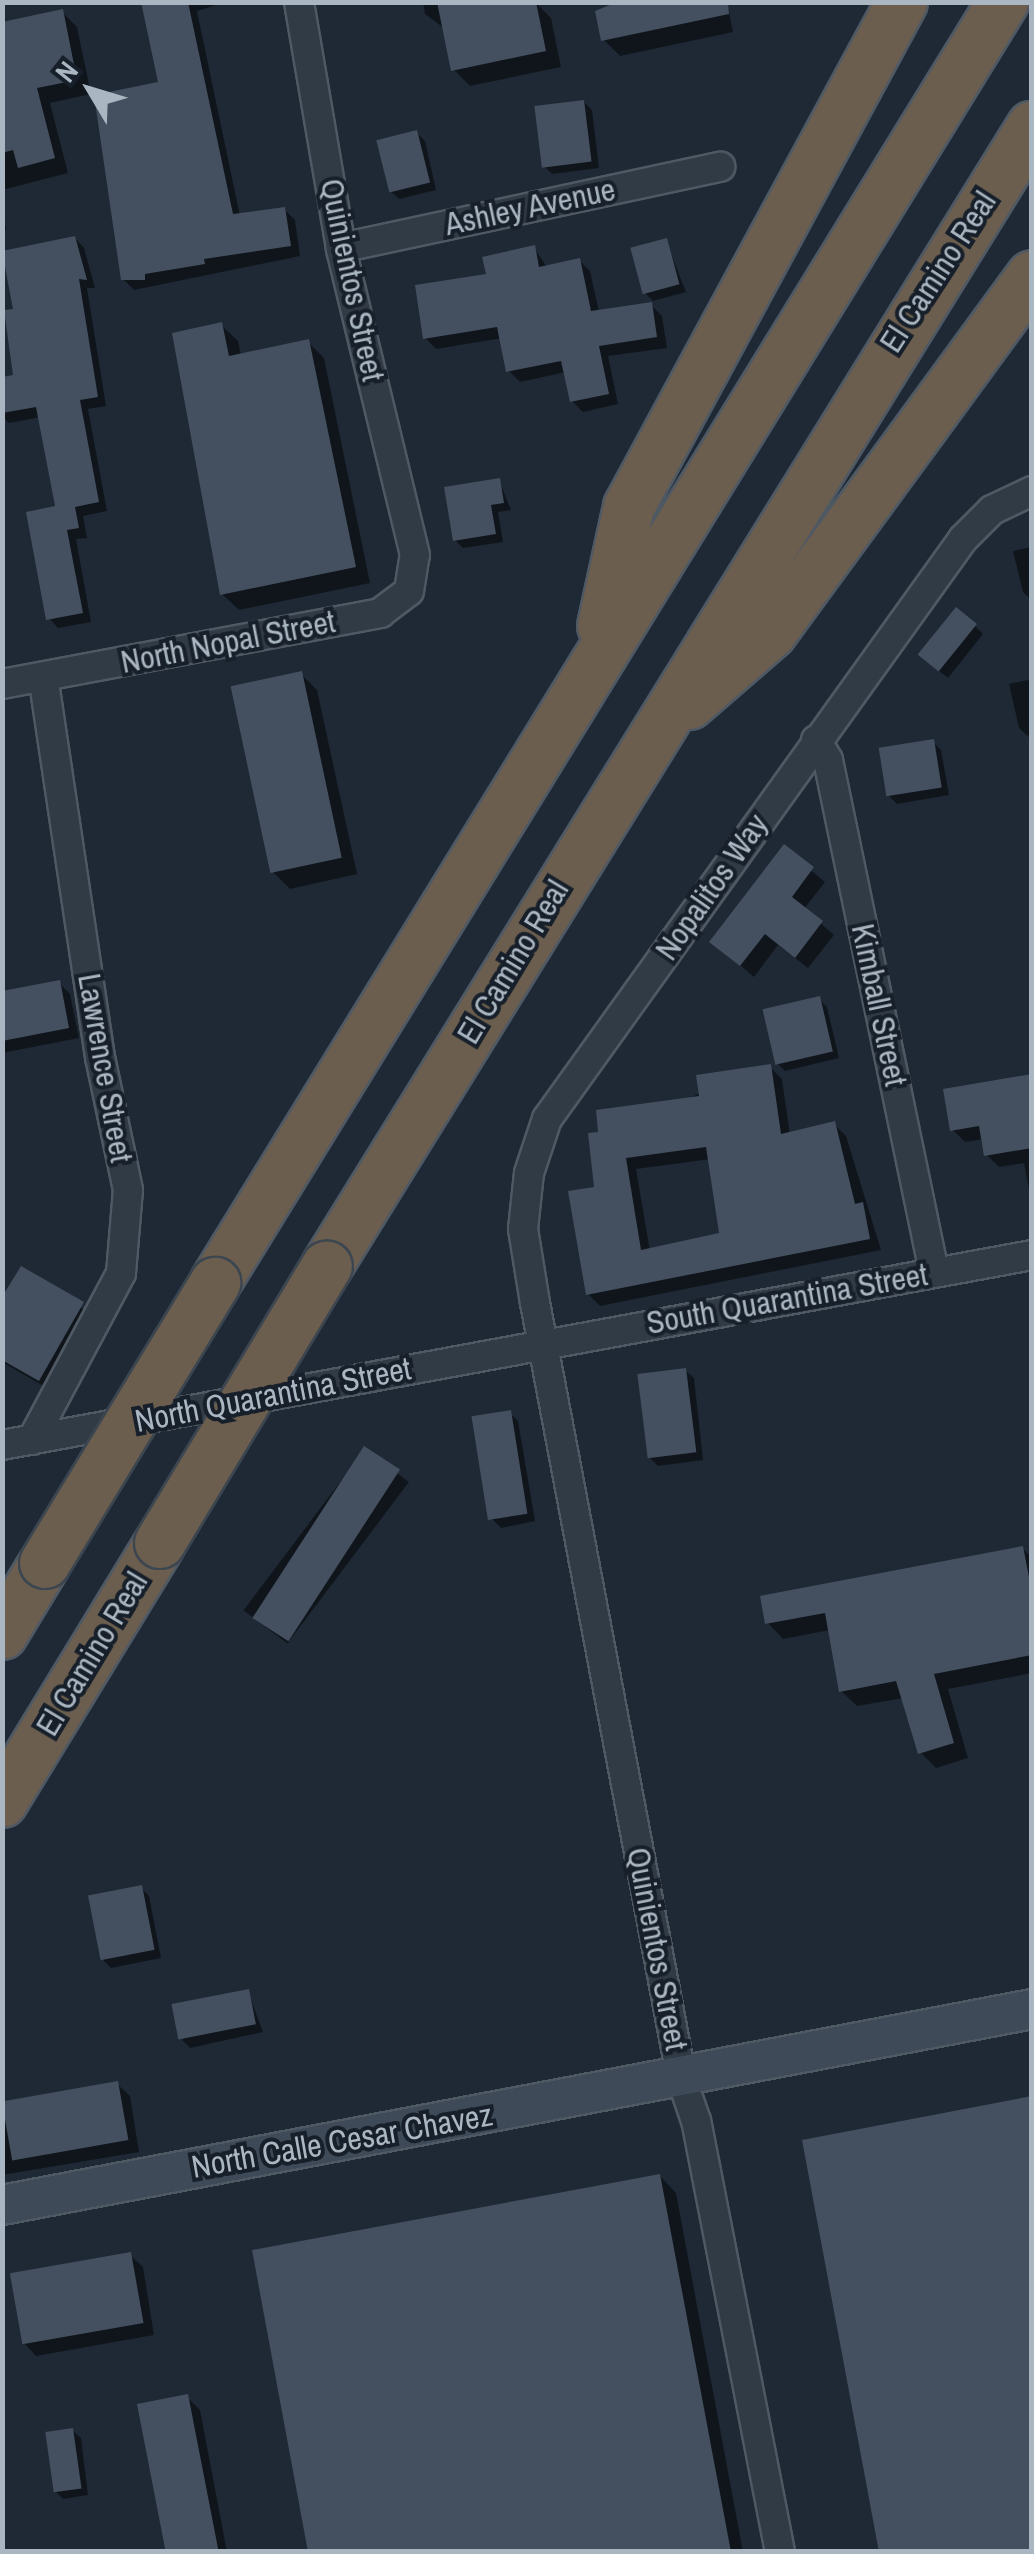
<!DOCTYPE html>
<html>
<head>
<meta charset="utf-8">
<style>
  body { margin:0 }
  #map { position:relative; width:1034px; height:2554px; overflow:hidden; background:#1e2935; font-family:"Archivo Narrow",sans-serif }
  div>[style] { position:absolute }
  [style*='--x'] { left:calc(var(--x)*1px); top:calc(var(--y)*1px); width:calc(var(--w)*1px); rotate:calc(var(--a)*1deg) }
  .shadow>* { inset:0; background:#0007; transform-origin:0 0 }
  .building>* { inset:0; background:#44505f; transform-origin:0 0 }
  .roads { filter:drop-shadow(2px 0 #4f5964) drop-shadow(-2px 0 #4f5964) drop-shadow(0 2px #4f5964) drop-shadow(0 -2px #4f5964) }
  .street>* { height:28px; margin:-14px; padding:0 14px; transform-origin:14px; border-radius:14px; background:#313b45 }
  .secondary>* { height:38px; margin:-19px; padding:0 19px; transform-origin:19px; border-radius:19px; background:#3f4a58 }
  .highway>* { height:50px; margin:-25px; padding:0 25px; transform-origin:25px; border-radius:25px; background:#6c5e4e }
  .bridges { filter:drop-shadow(2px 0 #3c4650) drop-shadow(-2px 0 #3c4650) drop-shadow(0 2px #3c4650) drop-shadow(0 -2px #3c4650) }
  .highway-bridge>* { height:50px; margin:-25px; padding:0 25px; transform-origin:25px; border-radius:25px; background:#6c5e4e }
  span { translate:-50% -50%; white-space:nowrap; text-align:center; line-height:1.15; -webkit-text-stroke:8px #17202a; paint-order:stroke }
  .street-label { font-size:32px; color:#abb6c3 }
  .frame { position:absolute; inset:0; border:5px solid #abb6c3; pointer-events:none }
  .north { position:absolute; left:40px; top:40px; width:100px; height:100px; -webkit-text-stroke:8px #17202a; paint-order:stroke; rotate:308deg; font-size:28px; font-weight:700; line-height:40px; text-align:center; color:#abb6c3 }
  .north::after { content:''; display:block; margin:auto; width:35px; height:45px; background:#abb6c3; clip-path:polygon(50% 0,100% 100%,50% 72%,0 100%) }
</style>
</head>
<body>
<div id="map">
  <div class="shadow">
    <i style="clip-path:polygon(164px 2px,226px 2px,197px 11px,240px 216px,284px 209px,295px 220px,300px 256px,134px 290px,123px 279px,161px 84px)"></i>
    <i style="clip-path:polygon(423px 2px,535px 2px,551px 18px,561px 67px,470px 86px,454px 70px,445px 29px,425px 14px)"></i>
    <i style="clip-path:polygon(727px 2px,733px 32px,620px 56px,603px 39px)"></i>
    <i style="clip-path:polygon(2px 9px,6px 24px,62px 12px,77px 27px,91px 94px,50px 103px,68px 173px,2px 190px)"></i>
    <i style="clip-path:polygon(584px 102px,592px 110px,599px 168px,552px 174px,544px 166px)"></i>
    <i style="clip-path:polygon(417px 133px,425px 141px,436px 190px,399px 199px,390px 191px)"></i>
    <i style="clip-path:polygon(2px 199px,6px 230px,2px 231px)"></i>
    <i style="clip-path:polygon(75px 238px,84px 248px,95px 288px,87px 288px,106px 406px,88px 409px,107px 511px,83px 516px,87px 538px,76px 539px,91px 622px,58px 628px,49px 618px,58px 508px,41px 417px,9px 423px,2px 416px,2px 379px,15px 377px,16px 311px)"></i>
    <i style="clip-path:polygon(666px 241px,686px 292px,653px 301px,645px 293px)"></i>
    <i style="clip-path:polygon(534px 248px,547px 267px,579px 260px,590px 271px,599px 312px,651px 305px,662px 316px,667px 348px,608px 356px,618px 404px,583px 412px,572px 401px,566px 372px,520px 382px,509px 371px,502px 338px,436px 349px,425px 338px,489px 276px)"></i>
    <i style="clip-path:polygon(221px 325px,238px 341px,241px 356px,308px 342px,324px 358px,370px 583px,239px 610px,222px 594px)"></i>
    <i style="clip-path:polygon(499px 480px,511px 510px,498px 512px,503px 542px,463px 548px,455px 540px)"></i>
    <i style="clip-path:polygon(1032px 547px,1032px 601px,1023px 592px,1013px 551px)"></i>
    <i style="clip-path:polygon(975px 626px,983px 634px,948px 678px,929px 663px)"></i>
    <i style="clip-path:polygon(301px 674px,317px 690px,357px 874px,290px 889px,274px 873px)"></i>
    <i style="clip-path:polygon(1032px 679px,1032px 740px,1019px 728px,1009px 684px)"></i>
    <i style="clip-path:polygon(933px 742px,941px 750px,949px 795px,897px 804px,889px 796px)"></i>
    <i style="clip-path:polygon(784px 848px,825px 882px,804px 909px,834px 935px,808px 968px,778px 945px,754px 977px,713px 942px)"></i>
    <i style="clip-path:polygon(59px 983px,70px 994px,79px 1038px,2px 1053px,2px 994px)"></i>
    <i style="clip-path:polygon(819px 999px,827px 1007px,839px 1058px,785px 1071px,777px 1063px)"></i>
    <i style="clip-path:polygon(evenodd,770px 1067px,782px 1079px,790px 1135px,834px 1124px,846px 1136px,881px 1250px,600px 1306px,588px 1294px,597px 1189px,591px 1135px,770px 1067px,711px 1159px,721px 1235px,650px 1251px,636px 1169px,711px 1159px)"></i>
    <i style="clip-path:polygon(1032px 1077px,1032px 1206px,1024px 1163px,999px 1167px,987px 1155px,984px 1139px,965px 1142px,952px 1129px)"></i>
    <i style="clip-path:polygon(22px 1269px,95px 1317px,52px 1391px,2px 1362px,2px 1302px)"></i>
    <i style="clip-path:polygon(685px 1370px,694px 1378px,703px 1460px,658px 1466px,650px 1458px)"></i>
    <i style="clip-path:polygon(510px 1413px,518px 1421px,535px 1521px,501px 1528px,492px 1519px)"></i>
    <i style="left:365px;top:1449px;width:55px;height:202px;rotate:37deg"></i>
    <i style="clip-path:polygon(1022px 1548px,1032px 1558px,1032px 1673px,948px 1689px,968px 1758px,936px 1768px,920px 1752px,904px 1698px,857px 1706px,841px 1691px,830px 1630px,783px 1639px,768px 1623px)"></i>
    <i style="clip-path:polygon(141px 1888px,149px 1896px,161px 1958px,111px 1968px,103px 1960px)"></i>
    <i style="clip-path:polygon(248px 1992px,263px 2032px,190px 2048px,182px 2040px)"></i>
    <i style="clip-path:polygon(117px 2084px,130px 2096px,139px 2152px,2px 2175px,2px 2103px)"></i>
    <i style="clip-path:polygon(660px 2176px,676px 2193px,743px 2552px,311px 2552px)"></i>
    <i style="clip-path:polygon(130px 2255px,143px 2267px,154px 2335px,36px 2356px,24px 2343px)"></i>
    <i style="clip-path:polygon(187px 2397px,200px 2410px,227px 2552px,168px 2552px)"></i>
    <i style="clip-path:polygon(72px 2430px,81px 2438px,88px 2495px,63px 2499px,55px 2491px)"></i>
  </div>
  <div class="building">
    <i style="clip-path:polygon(141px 2px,188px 2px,233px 214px,285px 207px,291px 246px,204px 259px,205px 264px,145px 274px,145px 280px,121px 280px,94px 95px,158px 82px)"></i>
    <i style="clip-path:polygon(437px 2px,536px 2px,546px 51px,451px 71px)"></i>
    <i style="clip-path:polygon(617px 2px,728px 2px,729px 14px,601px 41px,595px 11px)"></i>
    <i style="clip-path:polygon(63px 9px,77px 80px,37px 88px,55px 158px,18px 168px,13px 150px,2px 153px,2px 22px)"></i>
    <i style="left:584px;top:100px;width:62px;height:50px;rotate:83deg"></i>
    <i style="left:417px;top:130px;width:54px;height:42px;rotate:76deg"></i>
    <i style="clip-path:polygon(75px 236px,87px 280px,79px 279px,98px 397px,80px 400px,99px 502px,75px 507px,79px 528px,67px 530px,83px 613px,46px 620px,26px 512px,55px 506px,36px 407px,2px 413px,2px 377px,13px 375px,4px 310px,13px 309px,2px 251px)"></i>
    <i style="left:667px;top:238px;width:48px;height:38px;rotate:75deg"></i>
    <i style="clip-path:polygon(535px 245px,539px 267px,580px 258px,591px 311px,652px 302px,657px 337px,599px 346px,609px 394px,570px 402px,561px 361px,506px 372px,497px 327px,423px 339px,415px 285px,486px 274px,482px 257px)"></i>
    <i style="clip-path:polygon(222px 322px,229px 356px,309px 339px,356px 567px,220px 595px,172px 333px)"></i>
    <i style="clip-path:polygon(500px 478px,504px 503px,491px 505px,496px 534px,453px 541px,444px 487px)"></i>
    <i style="left:956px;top:607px;width:27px;height:61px;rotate:39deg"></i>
    <i style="left:302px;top:671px;width:191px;height:73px;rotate:78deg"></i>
    <i style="left:934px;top:739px;width:49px;height:56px;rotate:81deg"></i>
    <i style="clip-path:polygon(784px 844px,814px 867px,792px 897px,823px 921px,795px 958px,765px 934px,740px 966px,709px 942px)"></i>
    <i style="clip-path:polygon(60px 980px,69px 1028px,2px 1041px,2px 991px)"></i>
    <i style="left:820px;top:996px;width:57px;height:59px;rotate:77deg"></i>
    <i style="clip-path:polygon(evenodd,771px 1064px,781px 1134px,835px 1121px,855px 1204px,863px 1202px,870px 1239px,586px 1295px,568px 1191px,594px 1187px,588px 1133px,598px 1132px,596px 1110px,699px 1096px,696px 1075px,771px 1064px,706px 1147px,719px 1233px,641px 1250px,626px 1158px,706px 1147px)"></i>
    <i style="clip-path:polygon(1032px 1074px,1032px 1148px,984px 1156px,979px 1126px,950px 1131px,943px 1089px)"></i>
    <i style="clip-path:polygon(21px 1266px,84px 1302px,39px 1381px,2px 1360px,2px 1297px)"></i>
    <i style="left:686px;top:1368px;width:85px;height:49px;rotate:83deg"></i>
    <i style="left:511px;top:1410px;width:105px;height:40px;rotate:81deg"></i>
    <i style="left:364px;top:1446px;width:43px;height:205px;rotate:33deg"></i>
    <i style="clip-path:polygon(1023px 1546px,1032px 1593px,1032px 1655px,934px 1674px,954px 1743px,918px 1754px,896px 1681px,839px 1692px,825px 1613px,765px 1624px,760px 1596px)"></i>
    <i style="left:142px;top:1885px;width:66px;height:55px;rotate:79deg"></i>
    <i style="left:249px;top:1989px;width:36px;height:79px;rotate:79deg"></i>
    <i style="left:118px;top:2081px;width:60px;height:118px;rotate:80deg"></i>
    <i style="clip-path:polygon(1032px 2096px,1032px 2552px,879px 2552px,802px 2140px)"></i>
    <i style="clip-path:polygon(660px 2174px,731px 2552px,308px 2552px,252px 2250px)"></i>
    <i style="left:131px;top:2252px;width:72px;height:123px;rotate:80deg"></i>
    <i style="left:188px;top:2394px;width:161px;height:52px;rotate:79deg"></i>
    <i style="left:73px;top:2428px;width:61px;height:28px;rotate:82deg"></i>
  </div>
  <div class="roads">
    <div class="street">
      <i style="--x:341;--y:248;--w:388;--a:-12.1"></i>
      <i style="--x:2;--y:684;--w:385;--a:-10.6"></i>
      <i style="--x:380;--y:613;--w:36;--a:-37"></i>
      <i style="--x:409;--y:591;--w:36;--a:-81"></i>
      <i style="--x:415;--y:555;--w:316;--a:-103.6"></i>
      <i style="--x:341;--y:248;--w:250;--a:-99.7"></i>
      <i style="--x:816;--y:740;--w:23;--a:59"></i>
      <i style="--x:828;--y:760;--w:523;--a:78.3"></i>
      <i style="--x:32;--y:1440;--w:189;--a:-61.9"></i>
      <i style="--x:121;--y:1273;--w:83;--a:-85.2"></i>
      <i style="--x:128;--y:1190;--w:136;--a:-101.9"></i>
      <i style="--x:100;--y:1057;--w:384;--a:-98.5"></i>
      <i style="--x:2;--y:1445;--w:1047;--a:-10.45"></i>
      <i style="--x:780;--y:2552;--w:439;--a:-101"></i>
      <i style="--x:696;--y:2121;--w:43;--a:-108.9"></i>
      <i style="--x:682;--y:2080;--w:791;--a:-100.71"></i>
      <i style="--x:535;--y:1303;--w:75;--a:-99.2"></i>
      <i style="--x:523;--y:1229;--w:56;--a:-83.9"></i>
      <i style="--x:529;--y:1173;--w:57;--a:-71.6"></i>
      <i style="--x:547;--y:1119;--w:714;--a:-54.35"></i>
      <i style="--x:963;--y:539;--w:41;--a:-45"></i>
      <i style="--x:992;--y:510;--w:44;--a:-25.4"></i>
    </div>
    <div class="secondary">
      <i style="--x:2;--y:2205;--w:1048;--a:-10.77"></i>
    </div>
    <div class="highway">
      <i style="--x:603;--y:626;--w:122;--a:-77.7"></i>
      <i style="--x:629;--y:507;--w:574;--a:-61.6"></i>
      <i style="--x:689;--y:704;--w:108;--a:-40.9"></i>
      <i style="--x:771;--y:633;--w:442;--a:-53.8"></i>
      <i style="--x:327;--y:1266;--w:1340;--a:-58.24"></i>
      <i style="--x:215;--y:1283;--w:1504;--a:-58.4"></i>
      <i style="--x:2;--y:1634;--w:83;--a:-58.8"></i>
      <i style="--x:2;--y:1802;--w:303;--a:-58.6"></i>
    </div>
  </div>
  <div class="bridges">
    <div class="highway-bridge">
      <i style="--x:160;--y:1543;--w:323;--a:-58.9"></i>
      <i style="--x:45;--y:1563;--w:328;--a:-58.7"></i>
    </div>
  </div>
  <div class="street-label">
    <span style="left:530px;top:207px;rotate:-12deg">Ashley Avenue</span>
    <span style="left:938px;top:272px;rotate:-57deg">El Camino Real</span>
    <span style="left:352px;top:280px;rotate:78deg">Quinientos Street</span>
    <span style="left:228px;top:642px;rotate:-11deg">North Nopal Street</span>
    <span style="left:712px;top:887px;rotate:-55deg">Nopalitos Way</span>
    <span style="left:513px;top:962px;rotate:-59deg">El Camino Real</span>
    <span style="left:879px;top:1005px;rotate:78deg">Kimball Street</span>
    <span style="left:105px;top:1068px;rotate:80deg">Lawrence Street</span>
    <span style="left:787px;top:1299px;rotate:-10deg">South Quarantina Street</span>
    <span style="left:273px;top:1395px;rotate:-11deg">North Quarantina Street</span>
    <span style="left:92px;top:1654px;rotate:-59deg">El Camino Real</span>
    <span style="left:657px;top:1949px;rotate:79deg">Quinientos Street</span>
    <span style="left:342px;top:2141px;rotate:-10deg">North Calle Cesar Chavez</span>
  </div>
  <div class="frame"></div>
  <div class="north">N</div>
</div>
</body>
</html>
